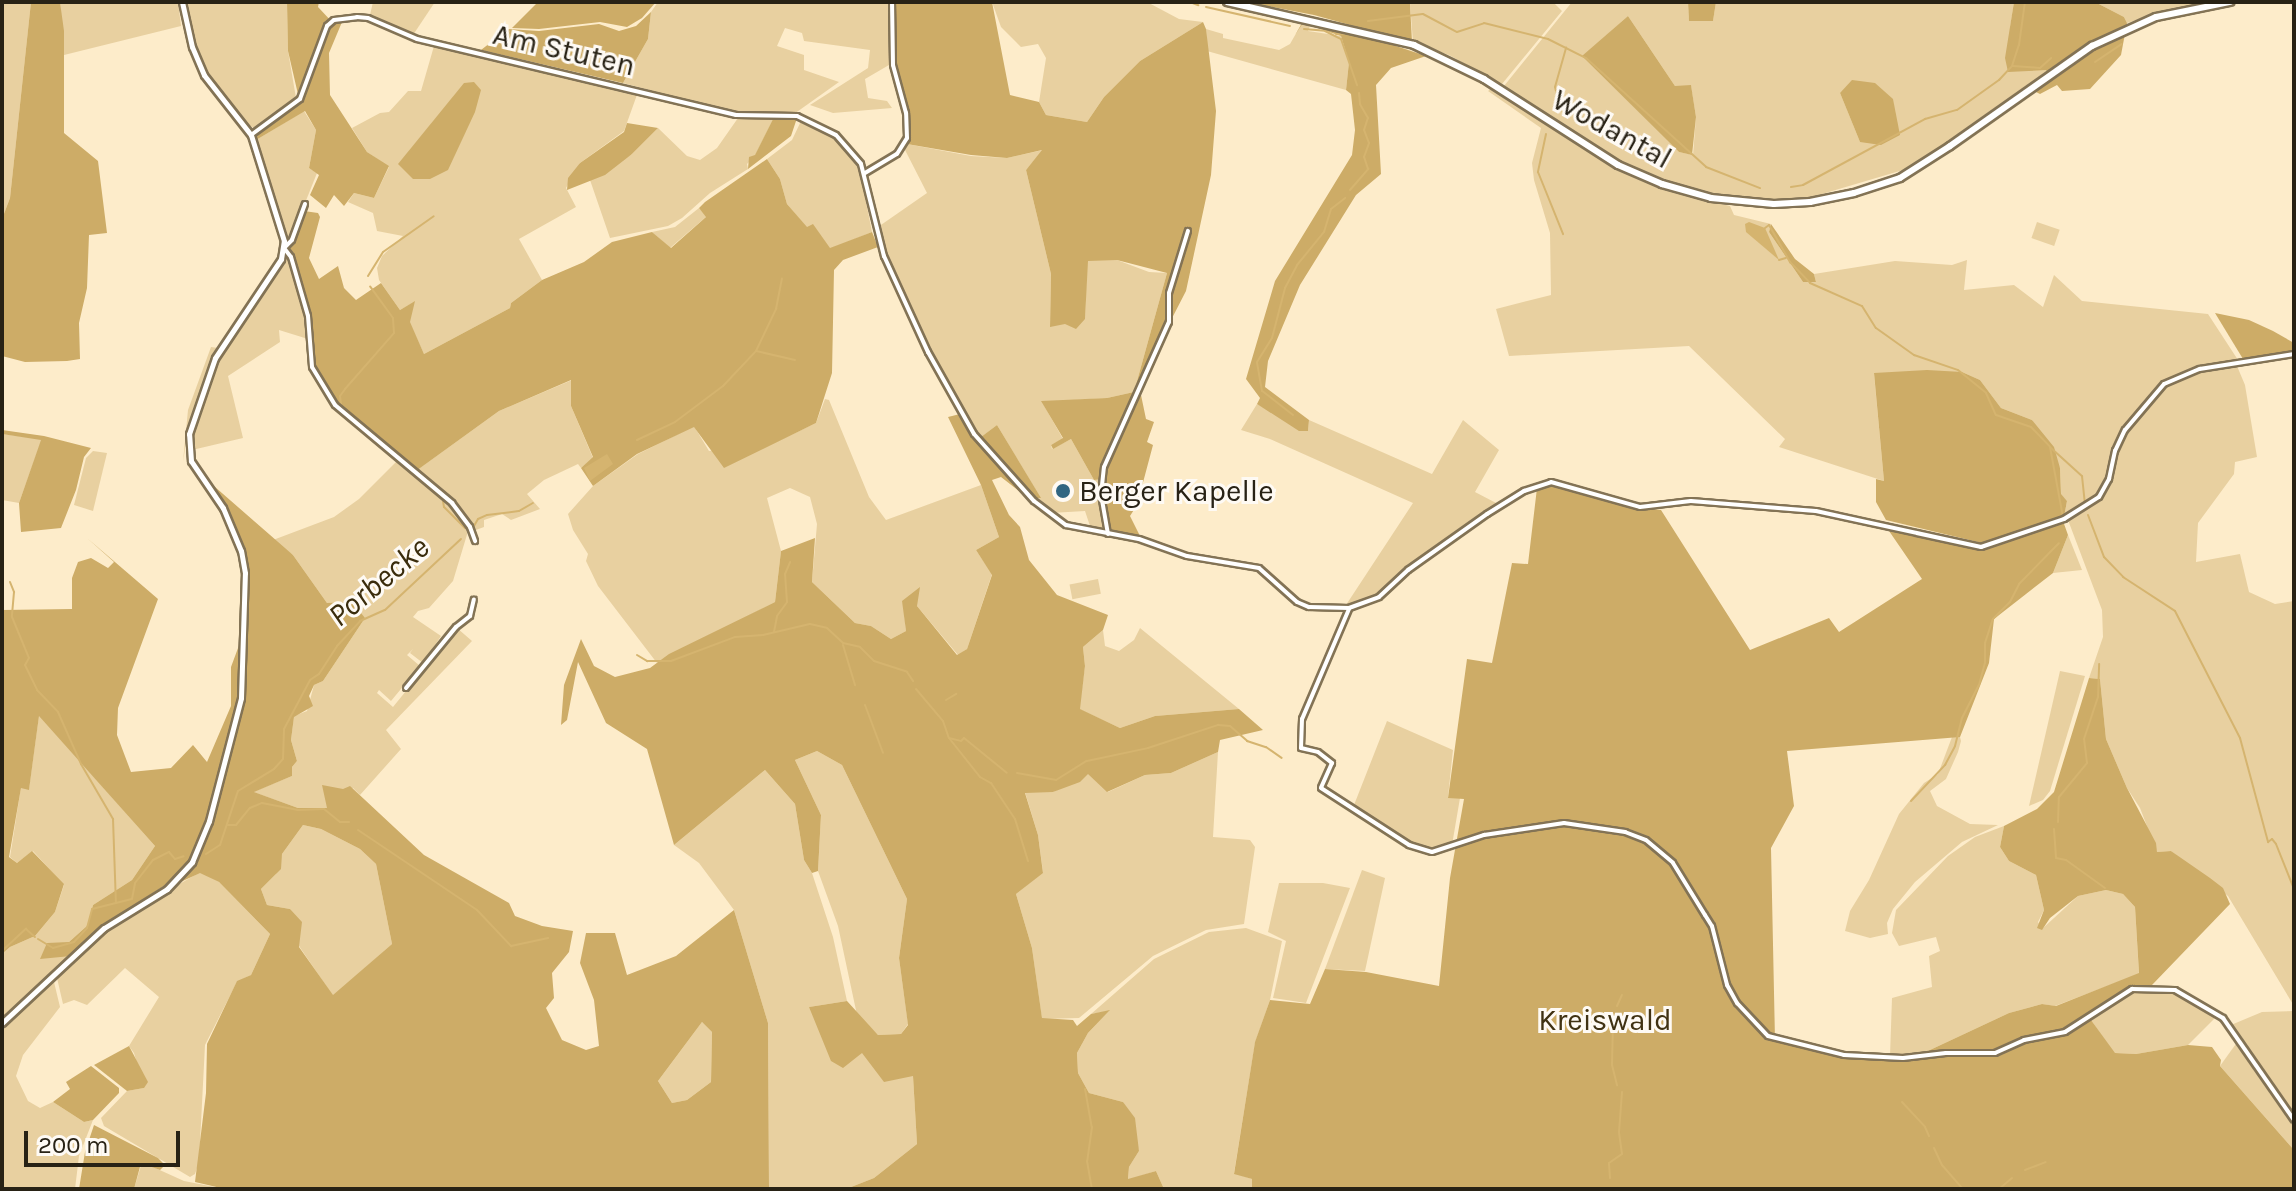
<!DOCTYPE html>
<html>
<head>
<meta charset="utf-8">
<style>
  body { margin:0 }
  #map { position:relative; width:2296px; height:1191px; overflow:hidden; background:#fdecca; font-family:Karla,sans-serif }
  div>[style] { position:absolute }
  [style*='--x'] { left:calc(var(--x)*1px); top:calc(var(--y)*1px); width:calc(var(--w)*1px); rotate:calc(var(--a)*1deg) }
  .green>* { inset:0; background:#e8d0a0; transform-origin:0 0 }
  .forest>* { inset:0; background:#cdac67 }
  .water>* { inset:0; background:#d5b46f }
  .stream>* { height:2px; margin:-1px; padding:0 1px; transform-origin:1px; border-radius:1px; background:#d5b46f }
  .roads { filter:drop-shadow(2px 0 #837355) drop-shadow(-2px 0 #837355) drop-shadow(0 2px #837355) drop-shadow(0 -2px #837355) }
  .minor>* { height:4px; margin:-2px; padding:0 2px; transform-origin:2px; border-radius:2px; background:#fff }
  .tertiary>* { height:5px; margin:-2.5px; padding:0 2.5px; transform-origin:2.5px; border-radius:2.5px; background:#fff }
  .secondary>* { height:6px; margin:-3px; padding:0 3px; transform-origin:3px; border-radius:3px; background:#fff }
  .dots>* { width:22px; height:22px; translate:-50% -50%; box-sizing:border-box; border:4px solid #fefaf4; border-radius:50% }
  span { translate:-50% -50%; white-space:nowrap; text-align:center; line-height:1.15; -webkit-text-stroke:6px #fefaf4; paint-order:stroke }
  .street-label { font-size:30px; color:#282215 }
  .poi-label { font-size:30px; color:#282215 }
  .left { translate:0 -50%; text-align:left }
  .park-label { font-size:30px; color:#403213 }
  .water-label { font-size:32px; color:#3a2c0c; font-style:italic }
  .frame { position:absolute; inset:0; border:4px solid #282215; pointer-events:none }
  .scale { position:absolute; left:24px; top:1131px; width:156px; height:36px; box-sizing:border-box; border:4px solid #282215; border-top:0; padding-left:10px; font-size:24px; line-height:28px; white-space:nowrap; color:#282215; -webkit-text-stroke:6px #fefaf4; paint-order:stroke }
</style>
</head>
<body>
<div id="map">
  <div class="green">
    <i style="clip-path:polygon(2px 2px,31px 2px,10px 198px,2px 219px)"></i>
    <i style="clip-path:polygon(60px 2px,178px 2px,181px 26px,64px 55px)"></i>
    <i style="clip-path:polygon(185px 2px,287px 2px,288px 51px,296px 98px,273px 117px,255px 128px,250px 126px,208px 75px,193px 38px)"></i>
    <i style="clip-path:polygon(373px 2px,435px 2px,413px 35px,370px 15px)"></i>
    <i style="clip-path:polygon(658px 2px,888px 2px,889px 65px,865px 79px,868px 98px,887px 101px,892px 108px,833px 113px,810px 105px,868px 68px,870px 50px,804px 41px,802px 33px,785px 28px,777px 46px,804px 55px,804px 70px,839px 82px,794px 114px,740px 114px,623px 83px,648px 39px,651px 12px)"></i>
    <i style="clip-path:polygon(992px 2px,1147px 2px,1179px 19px,1203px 22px,1140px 61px,1104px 97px,1087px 122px,1046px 115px,1039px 102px,1046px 58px,1038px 44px,1021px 47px,1001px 27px)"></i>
    <i style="clip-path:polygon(1553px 2px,1562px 11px,1502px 84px,1449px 55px,1413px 42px,1410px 3px)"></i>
    <i style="clip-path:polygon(evenodd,1572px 2px,1688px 2px,1689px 21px,1713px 21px,1716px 2px,2014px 2px,2010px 28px,2047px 71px,1951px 141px,1903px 170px,1812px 197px,1778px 200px,1713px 194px,1661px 180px,1622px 162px,1504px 86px,1572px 2px,1628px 16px,1675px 86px,1691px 86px,1696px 117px,1693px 155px,1679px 152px,1583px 56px,1628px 16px,1572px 2px,1874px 83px,1877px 86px,1860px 142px,1840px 93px,1874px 83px)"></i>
    <i style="clip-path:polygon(2095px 2px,2214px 2px,2158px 13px,2127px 23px,2124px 17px)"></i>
    <i style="clip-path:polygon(1302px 23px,1311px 23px,1308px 31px,1341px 36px,1349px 62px,1346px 90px,1207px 51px,1206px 29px,1223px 34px,1223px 38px,1279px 50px,1290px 44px)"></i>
    <i style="clip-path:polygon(434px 46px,638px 92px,624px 131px,580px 163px,566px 188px,576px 207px,519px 239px,542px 280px,511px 303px,510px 308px,424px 354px,409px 322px,414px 302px,400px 310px,379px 280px,377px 268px,382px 256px,403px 236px,377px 231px,373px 213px,348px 202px,354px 193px,374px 198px,389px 167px,367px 152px,352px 128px,380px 113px,389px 112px,408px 91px,421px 91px)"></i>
    <i style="clip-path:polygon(1492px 88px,1633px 177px,1669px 191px,1730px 206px,1734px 215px,1771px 224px,1769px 232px,1803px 282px,1816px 282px,1814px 274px,1895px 261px,1952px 265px,1967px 260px,1964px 290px,2014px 285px,2043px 307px,2054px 275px,2082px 301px,2208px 314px,2238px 360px,2177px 375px,2158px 387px,2121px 432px,2101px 492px,2064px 517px,2067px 501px,2061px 495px,2060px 468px,2032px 420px,2001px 408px,1980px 380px,1962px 372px,1874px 374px,1884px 481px,1779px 447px,1785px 439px,1689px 346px,1509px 356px,1496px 309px,1551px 295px,1550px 233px,1534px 180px,1532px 163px,1541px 128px,1488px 91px)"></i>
    <i style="clip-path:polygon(304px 111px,316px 130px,309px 168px,317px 173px,291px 238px,288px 239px,256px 140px)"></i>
    <i style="clip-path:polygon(774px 117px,755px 156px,747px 164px,748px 169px,710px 193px,682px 218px,668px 226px,610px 238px,590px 180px,632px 154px,658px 128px,687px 156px,700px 160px,717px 148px,738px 118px)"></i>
    <i style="clip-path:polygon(802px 119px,834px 136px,858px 162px,872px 232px,830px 249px,813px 225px,807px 228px,787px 204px,780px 179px,767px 159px,792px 140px)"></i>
    <i style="clip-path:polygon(907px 144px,971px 156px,1007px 158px,1043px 150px,1026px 170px,1051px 274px,1050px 326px,1085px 319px,1087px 260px,1117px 260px,1149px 272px,1167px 273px,1134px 392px,1107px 398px,1042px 402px,1063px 439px,1051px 445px,1052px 449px,1071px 439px,1094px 480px,1102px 478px,1100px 495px,1107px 532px,1091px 529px,1085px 511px,1051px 513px,1034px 498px,1040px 497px,997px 425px,980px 438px,929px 351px,885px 255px,878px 227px,927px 193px,904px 148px)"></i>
    <i style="clip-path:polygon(699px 208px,707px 216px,670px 248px,652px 232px,675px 227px)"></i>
    <i style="left:2037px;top:222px;width:24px;height:17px;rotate:19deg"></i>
    <i style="clip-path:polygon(286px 254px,307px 318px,308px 339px,279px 330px,280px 342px,228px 376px,243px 438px,192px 450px,192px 436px,212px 369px)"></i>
    <i style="clip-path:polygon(211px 347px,218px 348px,189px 422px,183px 462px,188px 410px)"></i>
    <i style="clip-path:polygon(2237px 366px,2245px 385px,2257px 457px,2235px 462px,2234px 474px,2198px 523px,2196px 562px,2240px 554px,2249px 592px,2275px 604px,2294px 601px,2294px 1006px,2228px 896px,2171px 851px,2157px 852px,2140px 808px,2127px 788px,2106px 739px,2100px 679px,2089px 678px,2103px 637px,2102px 610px,2068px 520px,2082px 513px,2105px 491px,2125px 433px,2163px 388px,2196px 372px)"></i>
    <i style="clip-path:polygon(572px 380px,571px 406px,593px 458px,581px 468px,578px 464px,544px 480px,527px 494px,540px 509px,511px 520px,502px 514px,484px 520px,484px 527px,473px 531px,469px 528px,453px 581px,429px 608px,418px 611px,413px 617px,441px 636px,423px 663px,410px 653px,413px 649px,407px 655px,420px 666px,391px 701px,379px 690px,377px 693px,393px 707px,457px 628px,472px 641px,386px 730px,401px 749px,360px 795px,353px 788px,327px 808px,298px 808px,253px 792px,292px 776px,292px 767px,297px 761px,291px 740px,294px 716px,307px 711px,314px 685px,323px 681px,365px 618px,327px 603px,293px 555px,273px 540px,334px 517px,359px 499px,397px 461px,413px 473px,499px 411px)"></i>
    <i style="clip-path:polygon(825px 399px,829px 400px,869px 497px,886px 520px,981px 485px,999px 537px,976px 550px,992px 574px,967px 649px,958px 655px,917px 606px,903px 601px,906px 631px,891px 639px,871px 626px,855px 623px,812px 582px,817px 524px,810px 497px,790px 488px,767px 498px,781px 551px,775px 602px,657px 663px,598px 586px,586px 561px,588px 554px,573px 530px,568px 514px,593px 486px,638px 454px,694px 426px,709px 451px,778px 441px,816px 423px)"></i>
    <i style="clip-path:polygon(1257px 404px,1308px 431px,1309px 420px,1432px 474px,1463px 420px,1499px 450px,1475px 492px,1498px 504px,1401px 573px,1380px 593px,1346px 605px,1413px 503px,1270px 439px,1241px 430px)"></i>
    <i style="clip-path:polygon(2px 434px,42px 439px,19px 503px,2px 500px)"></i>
    <i style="clip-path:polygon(93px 451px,107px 453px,93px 511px,74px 505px,86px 458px)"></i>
    <i style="clip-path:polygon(2068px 535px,2082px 570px,2053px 573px)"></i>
    <i style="left:1098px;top:579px;width:15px;height:29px;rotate:79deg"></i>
    <i style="clip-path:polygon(1140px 628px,1239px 709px,1155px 716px,1120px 728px,1079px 709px,1085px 666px,1083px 647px,1103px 630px,1105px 646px,1119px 651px,1134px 640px)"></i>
    <i style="clip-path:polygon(2060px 671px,2085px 676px,2050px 791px,2043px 800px,2029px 806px)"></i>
    <i style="clip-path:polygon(39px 715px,155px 846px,132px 880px,93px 905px,88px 925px,69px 942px,71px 956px,2px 1019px,2px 954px,10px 947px,35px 936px,55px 912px,64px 885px,33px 851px,17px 863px,10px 857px,21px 787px,29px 789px)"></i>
    <i style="clip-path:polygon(1387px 721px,1453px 750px,1448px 797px,1460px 798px,1452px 845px,1447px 848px,1426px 851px,1414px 846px,1354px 805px)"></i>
    <i style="clip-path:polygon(1952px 737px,1960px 737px,1961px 741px,1958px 752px,1946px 779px,1930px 791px,1937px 806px,1970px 824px,1998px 825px,1962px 842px,1915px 882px,1893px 909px,1887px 923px,1888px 934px,1870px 938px,1845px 931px,1850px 911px,1869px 880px,1899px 814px,1924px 783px,1938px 774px)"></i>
    <i style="clip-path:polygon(817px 751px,842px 765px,907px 899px,899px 958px,908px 1024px,901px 1034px,878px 1035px,857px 1015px,838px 926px,818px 871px,821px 815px,795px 760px)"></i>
    <i style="clip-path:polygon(1218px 752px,1213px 837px,1250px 840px,1255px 847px,1244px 924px,1206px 930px,1153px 956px,1079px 1018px,1042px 1019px,1032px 948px,1016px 894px,1043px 872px,1038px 835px,1025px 792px,1053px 792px,1088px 773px,1108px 792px,1145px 775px,1171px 773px)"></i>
    <i style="clip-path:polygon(765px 770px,795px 804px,804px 860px,812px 873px,833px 937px,847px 1001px,809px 1007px,863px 1052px,913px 1076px,917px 1144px,874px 1178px,846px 1189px,769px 1189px,768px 1023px,734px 910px,699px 863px,674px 845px)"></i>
    <i style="clip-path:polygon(303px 825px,321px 829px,360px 849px,376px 864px,392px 944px,333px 996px,299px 946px,290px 909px,267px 905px,261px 889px,276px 874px,282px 854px)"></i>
    <i style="clip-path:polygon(2004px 826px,2000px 847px,2009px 861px,2036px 875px,2044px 910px,2038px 922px,2042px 929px,2078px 896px,2106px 890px,2123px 894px,2135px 907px,2139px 974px,2055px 1006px,2042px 1004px,2009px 1013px,1915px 1057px,1890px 1056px,1892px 998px,1932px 987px,1929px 956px,1940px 951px,1936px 937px,1899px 946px,1892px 933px,1896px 910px,1948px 856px,1975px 837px)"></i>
    <i style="clip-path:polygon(1362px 870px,1385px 878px,1365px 971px,1325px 969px)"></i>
    <i style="clip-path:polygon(200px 872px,219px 882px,270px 934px,251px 975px,237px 982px,205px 1045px,199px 1162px,195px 1174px,190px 1177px,104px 1126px,101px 1118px,127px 1091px,144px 1088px,134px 1053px,129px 1046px,159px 997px,125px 968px,87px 1005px,74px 1000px,63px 1004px,57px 978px,118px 920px)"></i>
    <i style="clip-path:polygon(1279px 883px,1323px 883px,1350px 888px,1306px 1003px,1273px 998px,1286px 941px,1268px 932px)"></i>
    <i style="clip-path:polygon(1246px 928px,1282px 941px,1270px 1000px,1255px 1043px,1234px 1173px,1252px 1179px,1252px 1189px,1164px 1189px,1156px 1171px,1128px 1180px,1129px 1167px,1139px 1151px,1123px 1102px,1089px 1093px,1078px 1073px,1077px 1053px,1088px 1033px,1109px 1011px,1091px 1014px,1154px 959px,1209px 932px)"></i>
    <i style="clip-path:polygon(54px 982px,60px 1007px,23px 1055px,16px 1076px,28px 1101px,40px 1108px,53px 1102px,84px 1122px,93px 1120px,79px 1156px,75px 1189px,2px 1189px,2px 1027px)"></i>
    <i style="clip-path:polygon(2140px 989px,2181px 994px,2217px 1016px,2188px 1045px,2136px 1054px,2114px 1053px,2091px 1020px)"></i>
    <i style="clip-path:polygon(2294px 1011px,2294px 1117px,2231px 1025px,2262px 1012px)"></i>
    <i style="clip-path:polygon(702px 1022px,712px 1032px,711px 1082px,687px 1100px,672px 1103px,658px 1081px)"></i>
    <i style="clip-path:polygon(2238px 1041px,2294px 1121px,2294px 1150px,2220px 1066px)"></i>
    <i style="clip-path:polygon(142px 1162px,184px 1181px,225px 1189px,134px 1189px)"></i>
  </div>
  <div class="forest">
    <i style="clip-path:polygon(31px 2px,60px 2px,64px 31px,64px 133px,98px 161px,107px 233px,89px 235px,87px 288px,79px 323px,80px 359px,67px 361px,25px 362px,2px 356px,2px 219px,10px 198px)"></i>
    <i style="clip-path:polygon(287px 2px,319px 2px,318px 7px,333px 23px,342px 22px,329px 53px,330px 95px,367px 152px,389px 166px,374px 198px,354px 193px,344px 206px,334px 195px,326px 208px,310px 195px,319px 175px,309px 168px,316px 130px,305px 111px,256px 140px,256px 136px,300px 103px,288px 51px)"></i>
    <i style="clip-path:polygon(538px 2px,656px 2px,642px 18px,627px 27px,600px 22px,539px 29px,512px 28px)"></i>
    <i style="clip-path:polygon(895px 2px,992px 2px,1010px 95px,1039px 102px,1046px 115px,1087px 122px,1104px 97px,1140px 61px,1203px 22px,1206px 29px,1216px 111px,1211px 175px,1186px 291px,1134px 392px,1141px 395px,1146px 419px,1154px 422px,1147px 442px,1153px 445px,1137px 505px,1130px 516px,1141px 538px,1109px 532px,1102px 479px,1094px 480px,1071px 439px,1053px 449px,1051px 445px,1063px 438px,1041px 401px,1107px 398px,1134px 392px,1167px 273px,1117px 260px,1088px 261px,1085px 319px,1076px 329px,1065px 324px,1050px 327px,1051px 274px,1026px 170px,1042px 150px,1007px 158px,971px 155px,907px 144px,910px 125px,897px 87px,894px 63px)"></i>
    <i style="clip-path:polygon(1246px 2px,1418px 2px,1410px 4px,1412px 42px,1314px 15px)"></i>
    <i style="clip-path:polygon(1688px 2px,1716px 2px,1713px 21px,1689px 21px)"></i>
    <i style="clip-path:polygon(2014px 2px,2095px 2px,2124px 17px,2127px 23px,2121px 55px,2090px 89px,2062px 91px,2057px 85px,2040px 94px,2034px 91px,2050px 77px,2046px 70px,2008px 72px,2005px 58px)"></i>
    <i style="clip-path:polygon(651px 12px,648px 39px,623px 83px,481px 50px,508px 29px,539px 31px,599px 24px,619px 31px,636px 26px)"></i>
    <i style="clip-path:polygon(1628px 16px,1675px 86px,1691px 85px,1696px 117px,1692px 155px,1679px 152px,1582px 56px)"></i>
    <i style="clip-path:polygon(1304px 21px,1369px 37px,1426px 56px,1391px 68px,1376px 85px,1381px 174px,1356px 195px,1300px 285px,1268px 361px,1265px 387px,1309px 420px,1308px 431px,1299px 431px,1257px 404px,1260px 398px,1246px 379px,1275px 281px,1352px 155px,1355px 130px,1351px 94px,1346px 90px,1349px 62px,1341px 36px,1303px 23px,1295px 35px,1301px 25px)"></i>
    <i style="clip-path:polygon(1852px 80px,1875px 83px,1893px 99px,1900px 135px,1881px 145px,1860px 142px,1840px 93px)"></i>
    <i style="clip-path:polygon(474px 82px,481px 90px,475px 112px,448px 170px,430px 179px,413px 179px,398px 164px,464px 83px)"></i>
    <i style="clip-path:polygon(774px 117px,797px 118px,791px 136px,748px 169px,749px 157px,755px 155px)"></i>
    <i style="clip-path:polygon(627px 123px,658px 128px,632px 154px,605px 175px,567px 190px,568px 178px,580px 163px,624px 132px)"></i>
    <i style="clip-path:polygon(767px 159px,780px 179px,787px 204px,807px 227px,813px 224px,830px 248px,872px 232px,878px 247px,843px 260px,834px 270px,832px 373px,816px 423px,724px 468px,694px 427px,637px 454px,593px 486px,581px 468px,593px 457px,571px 406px,571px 380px,499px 411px,416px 471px,334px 403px,313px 366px,310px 317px,289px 249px,304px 211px,318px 213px,320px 217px,309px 258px,319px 279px,338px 266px,344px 288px,356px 300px,381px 283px,400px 310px,415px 301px,410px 322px,424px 354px,510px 308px,511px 303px,542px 280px,584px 262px,612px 242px,652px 232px,671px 248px,706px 217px,699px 208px,705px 202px)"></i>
    <i style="clip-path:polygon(1771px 224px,1795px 259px,1814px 274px,1816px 282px,1803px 282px,1769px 232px)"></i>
    <i style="clip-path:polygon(2215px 313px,2249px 320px,2273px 331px,2294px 343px,2294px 352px,2243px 359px)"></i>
    <i style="clip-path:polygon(1927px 370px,1962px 372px,1980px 380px,2001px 408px,2032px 420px,2054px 447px,2060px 468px,2061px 494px,2067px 501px,2064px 517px,1982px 543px,1886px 520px,1876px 502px,1876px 479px,1884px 481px,1874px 373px)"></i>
    <i style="clip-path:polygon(960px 414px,977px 440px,997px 425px,1041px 498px,1028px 498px,1001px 477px,992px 480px,1009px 515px,1020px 527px,1029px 560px,1057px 595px,1108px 615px,1103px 630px,1083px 647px,1085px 666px,1080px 709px,1120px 728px,1155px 716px,1239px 709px,1263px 730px,1220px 740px,1218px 752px,1171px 773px,1145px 775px,1107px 792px,1088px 774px,1080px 782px,1053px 792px,1025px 793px,1038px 835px,1043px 873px,1016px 894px,1032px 948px,1042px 1018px,1073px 1020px,1077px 1026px,1091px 1014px,1110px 1010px,1088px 1033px,1077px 1053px,1078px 1073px,1089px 1093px,1123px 1102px,1135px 1118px,1139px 1151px,1129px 1167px,1128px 1179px,1156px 1171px,1164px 1189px,846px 1189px,874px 1178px,917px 1144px,913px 1076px,884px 1082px,862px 1053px,843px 1068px,831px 1061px,809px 1007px,847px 1001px,878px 1035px,901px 1034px,908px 1025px,899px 958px,907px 899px,842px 765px,817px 751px,795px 760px,821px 815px,818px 871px,812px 873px,804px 860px,795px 804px,765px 770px,674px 845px,647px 749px,606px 723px,578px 662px,567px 720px,561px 725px,564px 685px,581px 639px,594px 666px,615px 677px,650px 668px,669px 654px,775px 602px,781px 551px,815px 538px,812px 582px,855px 623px,871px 626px,891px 639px,906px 631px,902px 601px,920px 587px,917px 606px,957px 655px,967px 649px,992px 575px,976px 550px,999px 537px,981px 485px,948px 417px)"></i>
    <i style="clip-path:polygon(2px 430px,44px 436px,91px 448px,84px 457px,76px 490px,61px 528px,21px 532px,19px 503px,41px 440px,2px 434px)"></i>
    <i style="clip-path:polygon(evenodd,207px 480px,293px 555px,327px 603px,352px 602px,365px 618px,323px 681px,314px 685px,309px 696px,313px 706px,294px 717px,291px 740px,297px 761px,292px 767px,292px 776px,254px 792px,298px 808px,327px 808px,322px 785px,343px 789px,350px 786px,424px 855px,509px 903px,515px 916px,542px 926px,573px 931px,569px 952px,552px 973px,554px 998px,546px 1008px,562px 1040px,586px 1050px,599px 1046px,594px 1000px,580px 963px,586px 933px,615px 933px,627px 975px,676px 956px,734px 910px,768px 1023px,769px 1189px,225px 1189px,195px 1182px,206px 1093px,207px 1044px,237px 981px,251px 975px,270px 934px,219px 882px,200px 873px,174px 885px,201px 850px,243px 698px,247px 569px,227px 508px,207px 480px,303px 825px,321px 829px,360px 849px,376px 864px,392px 944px,333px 995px,299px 947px,302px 922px,290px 909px,267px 905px,261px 889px,281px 869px,282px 854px,303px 825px,207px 480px,702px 1022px,712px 1032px,711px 1082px,687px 1100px,672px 1103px,658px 1081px,702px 1022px)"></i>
    <i style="clip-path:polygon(1550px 484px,1626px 506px,1661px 510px,1750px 650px,1829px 618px,1839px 632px,1922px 579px,1887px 528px,1981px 549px,2063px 521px,2068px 535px,2053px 573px,1994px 619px,1989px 663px,1960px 737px,1787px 751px,1794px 806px,1771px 848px,1775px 1040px,1843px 1055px,1903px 1059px,1946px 1054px,1994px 1055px,2024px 1041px,2068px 1034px,2091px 1020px,2115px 1053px,2136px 1054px,2188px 1045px,2212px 1047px,2221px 1060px,2220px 1066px,2294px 1150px,2294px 1189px,1252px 1189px,1252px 1179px,1234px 1174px,1255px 1042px,1270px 1000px,1310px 1004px,1325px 969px,1366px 972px,1439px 986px,1450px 878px,1464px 799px,1448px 798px,1467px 659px,1492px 663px,1512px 563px,1528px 564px,1537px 488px)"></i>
    <i style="clip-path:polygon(87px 538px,158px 599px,118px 708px,117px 735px,131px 772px,171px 768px,193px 745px,207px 762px,231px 706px,231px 667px,241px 640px,239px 698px,204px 830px,190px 861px,170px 882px,108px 922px,71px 956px,40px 959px,47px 943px,69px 942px,88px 925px,93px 905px,132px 880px,155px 846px,39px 716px,29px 790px,21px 788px,9px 857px,17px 863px,32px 851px,64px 884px,55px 912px,35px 936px,10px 947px,2px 954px,2px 610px,72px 609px,72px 578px,78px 562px,91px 558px,108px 568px,114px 562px)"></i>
    <i style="clip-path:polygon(2089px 678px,2100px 679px,2106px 739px,2127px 788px,2156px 843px,2157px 852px,2171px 851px,2210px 878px,2223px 888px,2230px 904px,2152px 985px,2132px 987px,2067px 1030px,1995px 1052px,1915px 1057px,2009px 1013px,2042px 1004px,2056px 1006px,2139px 973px,2135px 907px,2123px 894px,2106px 890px,2078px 896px,2050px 918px,2042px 930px,2037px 928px,2044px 910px,2036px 875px,2009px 861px,2000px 847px,2004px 826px,2037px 809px,2054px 792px)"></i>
    <i style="clip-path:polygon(129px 1046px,148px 1082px,144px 1088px,127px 1091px,94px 1065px)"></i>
    <i style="clip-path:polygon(91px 1066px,119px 1088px,119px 1093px,93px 1120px,84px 1122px,53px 1102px,70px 1089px,66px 1082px)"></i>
    <i style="clip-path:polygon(94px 1125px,158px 1158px,165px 1165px,160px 1170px,141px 1163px,134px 1189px,79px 1189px,85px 1152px)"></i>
  </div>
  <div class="water">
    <i style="clip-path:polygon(1749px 222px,1765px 228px,1779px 260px,1746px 232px,1745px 224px)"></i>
    <i style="clip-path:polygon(607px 454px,613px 464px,590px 481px,584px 468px)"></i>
  </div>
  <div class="stream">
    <i style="--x:1190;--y:2;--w:9;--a:21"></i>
    <i style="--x:1206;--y:7;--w:86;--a:12.7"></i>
    <i style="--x:1368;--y:21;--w:55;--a:-7.3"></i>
    <i style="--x:1423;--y:14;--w:38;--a:28"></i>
    <i style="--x:1457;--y:32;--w:28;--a:-18"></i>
    <i style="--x:1484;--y:23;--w:66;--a:14"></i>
    <i style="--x:1548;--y:39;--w:42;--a:26.6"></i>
    <i style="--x:1586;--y:58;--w:162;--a:42.2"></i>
    <i style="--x:1706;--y:167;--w:58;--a:21.3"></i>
    <i style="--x:1304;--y:29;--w:21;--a:5"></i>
    <i style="--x:1325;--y:31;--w:18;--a:27"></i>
    <i style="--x:1341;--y:39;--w:49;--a:70.8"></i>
    <i style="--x:1336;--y:34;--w:11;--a:0"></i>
    <i style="--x:2095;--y:62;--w:32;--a:-34"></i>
    <i style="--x:2013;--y:66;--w:27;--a:4"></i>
    <i style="--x:2040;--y:68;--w:15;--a:-42"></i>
    <i style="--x:1561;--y:111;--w:25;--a:-104"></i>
    <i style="--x:1555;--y:87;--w:41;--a:-74.2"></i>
    <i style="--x:1546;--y:134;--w:39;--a:102"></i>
    <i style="--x:1538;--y:172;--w:67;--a:68"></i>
    <i style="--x:1791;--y:187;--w:12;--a:-9"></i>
    <i style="--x:1803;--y:185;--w:139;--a:-28.4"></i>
    <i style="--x:1925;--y:119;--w:33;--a:-16"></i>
    <i style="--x:1957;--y:110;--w:52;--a:-35.5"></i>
    <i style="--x:1999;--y:80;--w:19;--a:-47"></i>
    <i style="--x:2012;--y:66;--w:22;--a:-72"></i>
    <i style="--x:2019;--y:45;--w:43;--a:-82.1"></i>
    <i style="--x:1350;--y:190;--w:28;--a:-49"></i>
    <i style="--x:1368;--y:169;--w:13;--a:-108"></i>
    <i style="--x:1364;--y:157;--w:15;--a:-70"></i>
    <i style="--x:1369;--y:143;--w:14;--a:-111"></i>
    <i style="--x:1364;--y:130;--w:13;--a:-72"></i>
    <i style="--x:1368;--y:118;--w:16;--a:-120"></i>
    <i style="--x:1360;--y:104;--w:11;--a:-95"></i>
    <i style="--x:1765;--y:228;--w:5;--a:-37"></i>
    <i style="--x:1769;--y:225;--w:43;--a:60.4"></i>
    <i style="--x:1790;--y:262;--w:29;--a:46"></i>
    <i style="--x:1810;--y:283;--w:57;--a:23.9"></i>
    <i style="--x:1862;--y:306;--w:26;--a:58"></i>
    <i style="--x:1876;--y:328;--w:47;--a:35.4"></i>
    <i style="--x:1914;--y:355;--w:46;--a:18.8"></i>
    <i style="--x:1958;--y:370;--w:36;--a:39"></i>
    <i style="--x:1986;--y:393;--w:24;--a:66"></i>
    <i style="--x:1996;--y:415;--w:37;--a:19"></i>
    <i style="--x:2031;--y:427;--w:28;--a:46"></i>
    <i style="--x:2050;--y:447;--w:71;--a:79.5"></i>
    <i style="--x:1779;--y:260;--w:7;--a:-16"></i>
    <i style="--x:368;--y:276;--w:28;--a:-58"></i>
    <i style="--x:383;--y:252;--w:62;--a:-35.2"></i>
    <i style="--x:756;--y:351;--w:47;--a:-64.5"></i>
    <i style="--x:776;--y:309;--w:31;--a:-79"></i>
    <i style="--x:341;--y:404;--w:8;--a:-97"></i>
    <i style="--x:340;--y:396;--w:9;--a:-54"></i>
    <i style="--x:345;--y:389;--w:74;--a:-48.8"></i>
    <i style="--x:394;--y:333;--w:15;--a:-94"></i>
    <i style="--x:393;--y:318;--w:39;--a:-126"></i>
    <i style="--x:342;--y:407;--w:31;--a:42"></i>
    <i style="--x:1293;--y:415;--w:39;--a:-142"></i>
    <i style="--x:1262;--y:391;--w:29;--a:-100"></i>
    <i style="--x:1257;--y:362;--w:28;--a:-58"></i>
    <i style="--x:1272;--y:338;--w:52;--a:-75.4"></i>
    <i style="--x:1285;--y:288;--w:26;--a:-62"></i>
    <i style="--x:1297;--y:265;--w:43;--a:-50.7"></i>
    <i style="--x:1324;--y:232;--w:24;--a:-73"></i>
    <i style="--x:1331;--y:209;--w:18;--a:-38"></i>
    <i style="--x:370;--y:432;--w:69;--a:39.7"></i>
    <i style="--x:637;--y:440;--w:42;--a:-25.3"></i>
    <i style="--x:675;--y:422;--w:60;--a:-36.9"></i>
    <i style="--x:723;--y:386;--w:48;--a:-46.7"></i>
    <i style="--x:756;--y:351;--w:40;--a:13"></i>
    <i style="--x:2051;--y:448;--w:42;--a:42.1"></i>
    <i style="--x:2082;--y:476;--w:27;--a:84"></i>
    <i style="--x:443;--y:501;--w:6;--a:81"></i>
    <i style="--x:444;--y:507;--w:30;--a:45"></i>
    <i style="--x:2088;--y:515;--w:45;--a:69.1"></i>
    <i style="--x:2104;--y:557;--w:28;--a:46"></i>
    <i style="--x:2123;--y:577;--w:62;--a:33.2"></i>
    <i style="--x:2175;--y:611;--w:143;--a:62.9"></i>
    <i style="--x:2240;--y:738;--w:108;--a:74.9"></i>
    <i style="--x:2268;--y:842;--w:5;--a:-37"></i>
    <i style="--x:2272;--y:839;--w:6;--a:51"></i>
    <i style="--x:2276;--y:844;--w:48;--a:68.2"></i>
    <i style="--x:474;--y:526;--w:8;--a:-60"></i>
    <i style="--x:478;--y:519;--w:10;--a:-24"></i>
    <i style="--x:487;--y:515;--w:32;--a:-7"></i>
    <i style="--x:519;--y:511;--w:16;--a:-30"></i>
    <i style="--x:10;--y:582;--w:11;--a:68"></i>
    <i style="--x:14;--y:592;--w:25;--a:95"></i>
    <i style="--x:12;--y:617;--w:44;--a:67.5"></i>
    <i style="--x:29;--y:658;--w:8;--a:120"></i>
    <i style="--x:25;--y:665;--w:28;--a:64"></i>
    <i style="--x:37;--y:690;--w:30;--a:46"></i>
    <i style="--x:58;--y:712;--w:57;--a:66.1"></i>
    <i style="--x:81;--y:764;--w:64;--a:59.8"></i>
    <i style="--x:113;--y:819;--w:84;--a:88"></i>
    <i style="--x:774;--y:632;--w:16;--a:-79"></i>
    <i style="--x:777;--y:616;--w:17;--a:-54"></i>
    <i style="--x:787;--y:602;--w:28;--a:-94"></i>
    <i style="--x:785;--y:574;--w:13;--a:-67"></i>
    <i style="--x:843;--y:645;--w:42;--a:73.3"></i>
    <i style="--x:637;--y:655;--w:12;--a:31"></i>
    <i style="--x:647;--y:661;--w:24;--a:0"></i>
    <i style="--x:671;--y:661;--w:68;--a:-20.6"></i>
    <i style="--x:735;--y:637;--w:28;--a:-4"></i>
    <i style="--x:763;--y:635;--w:48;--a:-13.2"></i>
    <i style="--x:810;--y:624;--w:17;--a:13"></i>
    <i style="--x:827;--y:628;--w:22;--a:43"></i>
    <i style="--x:843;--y:643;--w:17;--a:13"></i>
    <i style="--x:860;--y:647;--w:20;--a:45"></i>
    <i style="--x:874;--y:661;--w:35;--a:18"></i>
    <i style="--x:907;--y:672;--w:11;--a:56"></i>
    <i style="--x:916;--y:689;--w:42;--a:49.8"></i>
    <i style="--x:943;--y:721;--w:18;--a:71"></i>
    <i style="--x:949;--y:738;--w:12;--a:14"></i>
    <i style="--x:961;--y:741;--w:4;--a:-45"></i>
    <i style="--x:964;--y:738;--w:55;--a:39.1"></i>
    <i style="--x:946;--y:700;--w:12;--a:-31"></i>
    <i style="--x:865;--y:705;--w:51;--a:69.4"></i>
    <i style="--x:949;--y:738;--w:50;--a:51.5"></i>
    <i style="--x:980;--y:777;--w:13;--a:29"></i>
    <i style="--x:991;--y:783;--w:43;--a:56.3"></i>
    <i style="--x:1015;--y:819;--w:44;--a:72.8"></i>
    <i style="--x:1017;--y:773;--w:40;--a:10"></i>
    <i style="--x:1056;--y:780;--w:36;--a:-32"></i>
    <i style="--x:1087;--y:761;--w:62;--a:-12"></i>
    <i style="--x:1148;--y:748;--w:74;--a:-18.2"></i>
    <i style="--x:1218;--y:725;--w:12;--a:5"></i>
    <i style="--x:1230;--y:726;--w:23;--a:41"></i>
    <i style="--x:1247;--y:741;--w:20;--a:18"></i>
    <i style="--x:1266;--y:747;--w:19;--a:35"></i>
    <i style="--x:1911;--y:801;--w:50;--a:-46.6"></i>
    <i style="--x:1945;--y:765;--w:21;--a:-62"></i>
    <i style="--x:1955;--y:746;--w:29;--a:-76"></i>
    <i style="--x:1962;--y:718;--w:37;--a:-63"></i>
    <i style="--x:1979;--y:685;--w:23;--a:-75"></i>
    <i style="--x:1985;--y:663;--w:20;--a:-90"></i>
    <i style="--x:1985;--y:643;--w:25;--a:-72"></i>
    <i style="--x:1993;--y:619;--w:24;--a:-45"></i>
    <i style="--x:2010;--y:602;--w:20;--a:-63"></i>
    <i style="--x:2019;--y:584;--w:57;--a:-45.7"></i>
    <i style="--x:2058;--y:822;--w:25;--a:-88"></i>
    <i style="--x:2059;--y:797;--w:44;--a:-50.5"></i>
    <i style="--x:2087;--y:763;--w:24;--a:-97"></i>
    <i style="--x:2084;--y:739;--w:44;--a:-71.6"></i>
    <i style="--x:2098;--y:697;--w:33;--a:-88"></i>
    <i style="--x:228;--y:825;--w:8;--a:0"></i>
    <i style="--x:236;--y:825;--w:22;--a:-51"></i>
    <i style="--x:250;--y:808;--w:13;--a:-23"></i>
    <i style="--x:262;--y:803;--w:37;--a:11"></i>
    <i style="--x:298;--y:810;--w:26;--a:-2"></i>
    <i style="--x:324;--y:809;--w:21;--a:39"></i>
    <i style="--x:340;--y:822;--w:9;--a:0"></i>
    <i style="--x:2054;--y:829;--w:29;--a:86"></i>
    <i style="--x:2056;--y:858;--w:10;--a:11"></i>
    <i style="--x:2066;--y:860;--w:48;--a:35.7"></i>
    <i style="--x:358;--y:830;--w:143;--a:33.9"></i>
    <i style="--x:477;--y:910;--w:50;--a:46.6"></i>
    <i style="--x:511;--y:946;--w:38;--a:-12"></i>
    <i style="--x:206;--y:854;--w:17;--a:-33"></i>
    <i style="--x:220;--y:845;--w:57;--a:-71.6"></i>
    <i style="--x:238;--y:791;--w:42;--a:-31.4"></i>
    <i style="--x:274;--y:769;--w:13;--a:-48"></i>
    <i style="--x:283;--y:759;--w:30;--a:-88"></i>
    <i style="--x:284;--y:729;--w:55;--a:-62"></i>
    <i style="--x:310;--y:680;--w:11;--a:-34"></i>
    <i style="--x:319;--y:674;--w:33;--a:-57"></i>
    <i style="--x:337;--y:646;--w:34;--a:-47"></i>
    <i style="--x:360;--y:621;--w:27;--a:-24"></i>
    <i style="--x:385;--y:610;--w:104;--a:-43.1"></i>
    <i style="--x:38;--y:939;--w:17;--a:31"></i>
    <i style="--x:53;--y:948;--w:22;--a:-16"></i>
    <i style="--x:74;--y:942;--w:19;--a:-47"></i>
    <i style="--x:87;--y:928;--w:20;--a:-75"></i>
    <i style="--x:92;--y:909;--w:41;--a:-14"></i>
    <i style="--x:132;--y:899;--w:16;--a:-79"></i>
    <i style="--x:135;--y:883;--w:29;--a:-52"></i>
    <i style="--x:153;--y:860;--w:18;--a:-27"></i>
    <i style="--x:169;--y:852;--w:9;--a:49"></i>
    <i style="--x:175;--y:859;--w:9;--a:-18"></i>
    <i style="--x:2;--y:951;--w:33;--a:-43"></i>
    <i style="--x:26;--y:929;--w:12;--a:42"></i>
    <i style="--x:1617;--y:1006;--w:12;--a:-66"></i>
    <i style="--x:1613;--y:1021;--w:44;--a:91.3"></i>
    <i style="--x:1612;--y:1065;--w:21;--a:76"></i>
    <i style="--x:1085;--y:1089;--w:39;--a:80"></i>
    <i style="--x:1092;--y:1127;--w:34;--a:98"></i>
    <i style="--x:1087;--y:1161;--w:28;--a:80"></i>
    <i style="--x:1902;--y:1102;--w:34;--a:47"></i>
    <i style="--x:1925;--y:1127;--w:10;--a:66"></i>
    <i style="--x:1934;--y:1148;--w:19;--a:65"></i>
    <i style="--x:1942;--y:1165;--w:32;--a:49"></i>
    <i style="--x:2025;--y:1170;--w:22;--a:-21"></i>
    <i style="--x:1610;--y:1178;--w:15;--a:-94"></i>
    <i style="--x:1609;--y:1163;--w:16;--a:-35"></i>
    <i style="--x:1622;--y:1154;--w:22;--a:-98"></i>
    <i style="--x:1619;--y:1132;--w:40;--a:-85.7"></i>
    <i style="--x:1999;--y:1189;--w:17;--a:-40"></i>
  </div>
  <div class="roads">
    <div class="minor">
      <i style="--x:251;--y:135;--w:61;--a:-36.3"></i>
      <i style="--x:300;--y:99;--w:78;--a:-69.7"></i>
      <i style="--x:327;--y:26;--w:9;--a:-41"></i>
      <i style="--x:334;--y:20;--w:23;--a:-7"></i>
      <i style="--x:357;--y:17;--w:11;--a:5"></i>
      <i style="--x:368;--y:18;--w:53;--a:23.2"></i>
      <i style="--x:417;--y:39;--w:328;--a:13.4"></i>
      <i style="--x:736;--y:115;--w:61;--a:0.9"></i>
      <i style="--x:797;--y:116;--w:43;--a:26"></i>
      <i style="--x:836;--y:135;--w:38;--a:49"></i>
      <i style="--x:861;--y:164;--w:95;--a:76"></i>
      <i style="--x:884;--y:256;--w:106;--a:65.4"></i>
      <i style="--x:928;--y:352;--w:94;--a:60.7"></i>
      <i style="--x:974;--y:434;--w:90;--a:48.2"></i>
      <i style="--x:1034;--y:501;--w:40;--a:37"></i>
      <i style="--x:1066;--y:525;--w:74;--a:10.9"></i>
      <i style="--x:1139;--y:539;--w:51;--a:19.5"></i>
      <i style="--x:1187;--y:556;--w:73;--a:9.5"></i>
      <i style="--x:1259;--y:568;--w:51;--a:41.8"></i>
      <i style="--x:1297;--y:602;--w:13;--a:23"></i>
      <i style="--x:1309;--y:607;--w:40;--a:1.4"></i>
      <i style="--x:1349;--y:608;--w:32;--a:-20"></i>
      <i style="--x:1379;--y:597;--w:40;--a:-43"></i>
      <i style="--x:1408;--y:570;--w:97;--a:-35.3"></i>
      <i style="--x:1487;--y:514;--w:44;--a:-31.9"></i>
      <i style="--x:1524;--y:491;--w:28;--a:-18"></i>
      <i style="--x:1551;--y:482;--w:92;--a:15.7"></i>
      <i style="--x:1640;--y:507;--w:51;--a:-6.7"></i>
      <i style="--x:1691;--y:501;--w:125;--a:4.6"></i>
      <i style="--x:1816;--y:511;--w:169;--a:12.3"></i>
      <i style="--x:1981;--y:547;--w:88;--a:-18.6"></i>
      <i style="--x:2064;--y:519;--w:41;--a:-32.2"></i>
      <i style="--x:2099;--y:497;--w:21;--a:-61"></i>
      <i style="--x:2109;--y:479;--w:29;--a:-78"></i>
      <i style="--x:2115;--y:451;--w:23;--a:-65"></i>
      <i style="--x:2125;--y:430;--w:60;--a:-49.7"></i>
      <i style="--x:2164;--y:384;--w:39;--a:-23"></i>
      <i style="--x:2200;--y:369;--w:95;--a:-9.1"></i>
      <i style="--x:865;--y:173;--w:37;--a:-31"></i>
      <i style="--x:897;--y:154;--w:19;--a:-58"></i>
      <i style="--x:907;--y:138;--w:25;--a:-92"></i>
      <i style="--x:906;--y:113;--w:50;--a:-105.2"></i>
      <i style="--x:893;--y:65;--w:63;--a:-90.9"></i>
      <i style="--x:305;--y:204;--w:38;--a:110"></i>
      <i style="--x:292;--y:240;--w:11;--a:135"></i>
      <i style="--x:284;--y:248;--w:11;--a:52"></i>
      <i style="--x:291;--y:257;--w:61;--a:73.9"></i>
      <i style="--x:308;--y:316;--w:51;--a:85.5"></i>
      <i style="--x:312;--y:367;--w:44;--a:58.8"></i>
      <i style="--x:335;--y:405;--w:153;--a:39.9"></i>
      <i style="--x:452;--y:503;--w:30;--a:53"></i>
      <i style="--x:470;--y:527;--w:15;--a:70"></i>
      <i style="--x:1108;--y:534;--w:40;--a:-100"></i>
      <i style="--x:1101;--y:495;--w:28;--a:-84"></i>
      <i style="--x:1104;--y:467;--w:159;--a:-65.9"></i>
      <i style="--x:1169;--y:322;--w:29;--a:-90"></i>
      <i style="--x:1169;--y:293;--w:65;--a:-73"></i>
      <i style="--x:1349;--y:609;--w:120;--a:113.1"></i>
      <i style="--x:1302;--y:719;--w:29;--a:92"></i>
      <i style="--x:1301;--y:748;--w:17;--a:13"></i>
      <i style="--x:1318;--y:752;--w:18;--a:38"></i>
      <i style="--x:1332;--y:763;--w:27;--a:114"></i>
      <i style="--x:1321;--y:788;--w:105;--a:32.9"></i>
      <i style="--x:1409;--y:845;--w:24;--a:17"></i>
      <i style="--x:1432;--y:852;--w:55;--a:-18.1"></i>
      <i style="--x:1484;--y:835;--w:81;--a:-8.5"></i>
      <i style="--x:1564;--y:823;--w:62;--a:8.4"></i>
      <i style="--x:1625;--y:832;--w:22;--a:21"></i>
      <i style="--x:1646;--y:840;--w:35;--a:40"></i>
      <i style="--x:1673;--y:863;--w:61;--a:58.4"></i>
      <i style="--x:1705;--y:915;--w:13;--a:58"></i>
      <i style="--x:1712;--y:926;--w:61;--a:75.7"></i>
      <i style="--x:1727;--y:985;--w:21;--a:61"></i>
      <i style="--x:1737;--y:1003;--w:45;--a:46.8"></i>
      <i style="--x:1768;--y:1036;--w:78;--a:14"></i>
      <i style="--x:1844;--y:1055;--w:59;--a:2.9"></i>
      <i style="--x:1903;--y:1058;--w:43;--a:-6.6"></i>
      <i style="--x:1946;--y:1053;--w:49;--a:0"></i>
      <i style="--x:1995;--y:1053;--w:32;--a:-24"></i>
      <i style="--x:2024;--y:1040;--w:42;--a:-11"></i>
      <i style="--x:2065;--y:1032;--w:80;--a:-32.7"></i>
      <i style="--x:2132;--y:989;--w:43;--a:1.3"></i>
      <i style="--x:2175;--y:990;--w:56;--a:30.3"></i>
      <i style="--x:2223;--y:1018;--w:124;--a:55.2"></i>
      <i style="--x:406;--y:688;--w:79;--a:-50.7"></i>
      <i style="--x:456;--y:627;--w:18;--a:-38"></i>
      <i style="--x:470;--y:616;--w:17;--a:-77"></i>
    </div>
    <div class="tertiary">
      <i style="--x:2;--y:1023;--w:139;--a:-43"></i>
      <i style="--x:104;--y:928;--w:74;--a:-31.8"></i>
      <i style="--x:167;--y:889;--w:37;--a:-47"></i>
      <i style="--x:192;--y:862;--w:44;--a:-67.5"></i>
      <i style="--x:209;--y:821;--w:127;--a:-75.4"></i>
      <i style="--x:241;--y:698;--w:125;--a:-88.2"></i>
      <i style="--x:245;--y:573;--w:22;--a:-100"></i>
      <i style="--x:241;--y:551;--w:47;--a:-112.7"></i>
      <i style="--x:223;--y:508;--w:57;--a:-124.2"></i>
      <i style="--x:191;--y:461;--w:27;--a:-94"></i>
      <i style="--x:189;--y:434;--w:80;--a:-71.1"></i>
      <i style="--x:215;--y:358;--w:119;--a:-56.3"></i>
      <i style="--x:281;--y:259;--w:18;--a:-81"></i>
      <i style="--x:284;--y:241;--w:111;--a:-107.3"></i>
      <i style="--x:251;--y:135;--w:76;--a:-128.1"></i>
      <i style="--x:204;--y:75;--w:30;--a:-113"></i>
      <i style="--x:192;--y:47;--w:46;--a:-102.5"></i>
    </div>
    <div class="secondary">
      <i style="--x:1227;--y:2;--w:192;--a:12.9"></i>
      <i style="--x:1414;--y:45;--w:78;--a:25.9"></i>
      <i style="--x:1484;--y:79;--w:159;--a:32.7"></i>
      <i style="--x:1618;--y:165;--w:48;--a:23.4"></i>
      <i style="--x:1662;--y:184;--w:51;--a:15.9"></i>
      <i style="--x:1711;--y:198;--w:63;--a:5.4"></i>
      <i style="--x:1774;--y:204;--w:36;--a:-3"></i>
      <i style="--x:1810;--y:202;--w:45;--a:-11.6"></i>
      <i style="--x:1854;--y:193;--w:48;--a:-18.1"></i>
      <i style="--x:1900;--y:178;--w:59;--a:-32.6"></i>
      <i style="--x:1950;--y:146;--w:174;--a:-35.2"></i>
      <i style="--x:2092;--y:46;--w:70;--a:-24.4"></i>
      <i style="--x:2156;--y:17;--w:76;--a:-11.5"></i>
    </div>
  </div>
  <div class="dots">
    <i style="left:1063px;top:491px;background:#316682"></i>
  </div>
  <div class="street-label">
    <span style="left:564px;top:50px;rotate:13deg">Am Stuten</span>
    <span style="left:1612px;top:129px;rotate:29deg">Wodantal</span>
  </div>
  <div class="poi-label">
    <span class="left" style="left:1079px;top:491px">Berger Kapelle</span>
  </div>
  <div class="park-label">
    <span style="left:1605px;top:1020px">Kreiswald</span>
  </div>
  <div class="water-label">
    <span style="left:379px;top:582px;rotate:-40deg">Porbecke</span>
  </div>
  <div class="frame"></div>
  <div class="scale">200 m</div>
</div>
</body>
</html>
